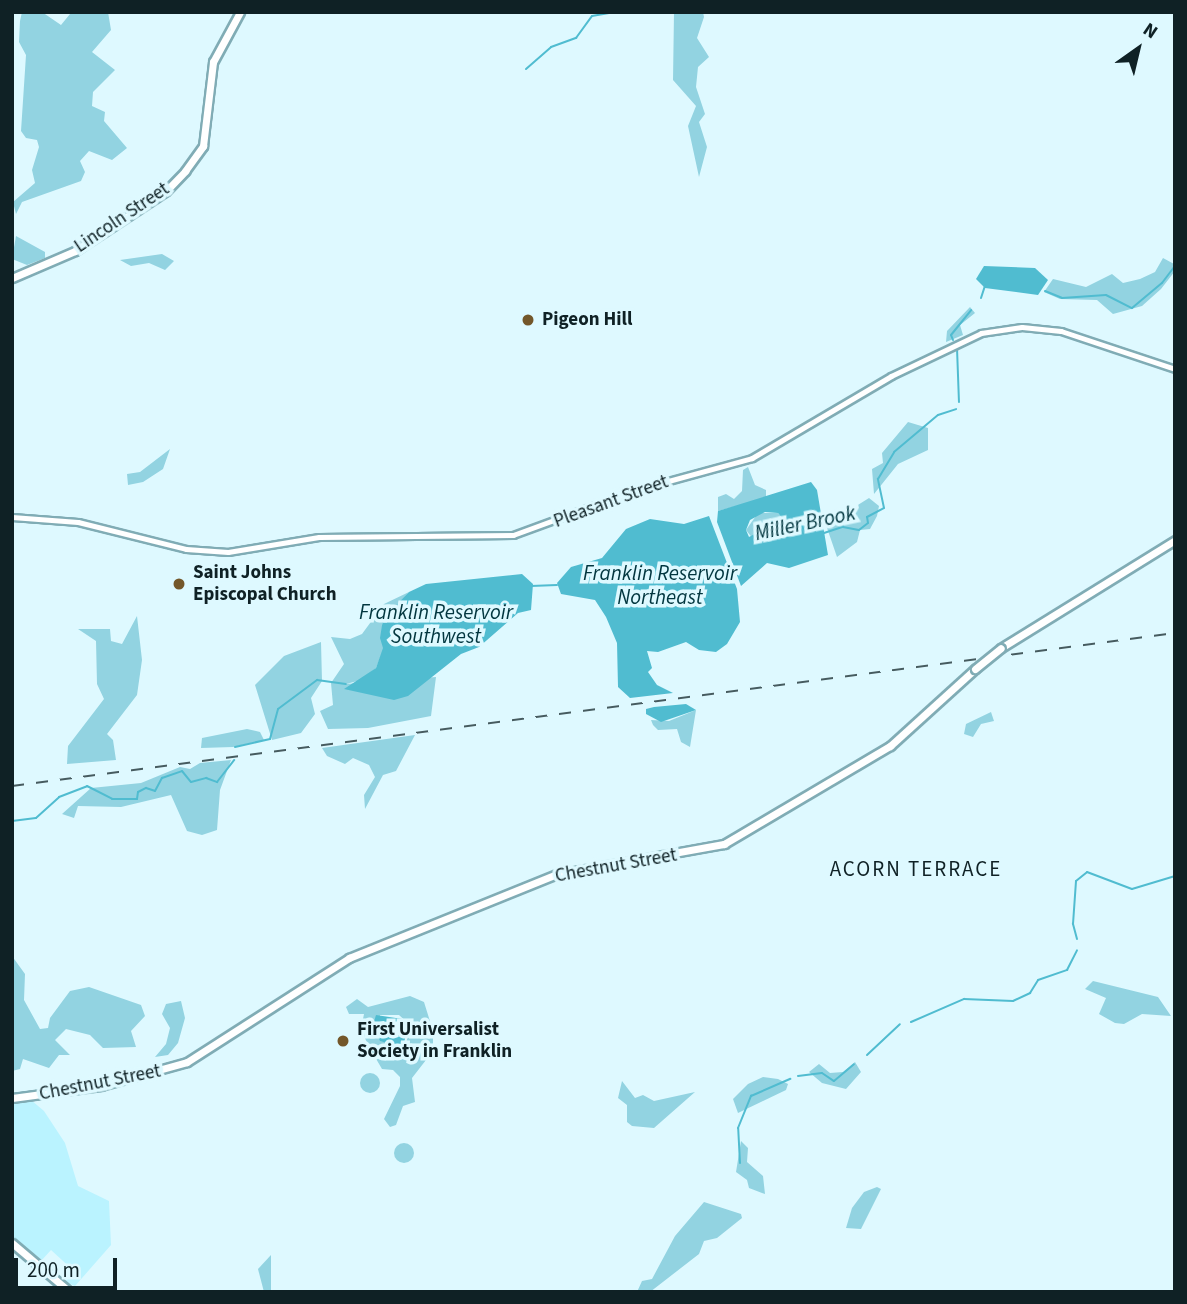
<!DOCTYPE html>
<html>
<head>
<meta charset="utf-8">
<style>
  body { margin:0 }
  #map { position:relative; width:1187px; height:1304px; overflow:hidden; background:#def9ff; font-family:"Source Sans 3",sans-serif }
  div>[style] { position:absolute }
  [style*='--x'] { left:calc(var(--x)*1px); top:calc(var(--y)*1px); width:calc(var(--w)*1px); rotate:calc(var(--a)*1deg) }
  .built>* { inset:0; background:#baf3ff }
  .green>* { inset:0; background:#92d3e1 }
  .round { border-radius:50% }
  .water>* { inset:0; background:#50bcd0 }
  .stream>* { height:2px; margin:-1px; padding:0 1px; transform-origin:1px; border-radius:1px; background:#50bcd0 }
  .roads { filter:drop-shadow(2px 0 #80acb5) drop-shadow(-2px 0 #80acb5) drop-shadow(0 2px #80acb5) drop-shadow(0 -2px #80acb5) }
  .minor>* { height:5px; margin:-2.5px; padding:0 2.5px; transform-origin:2.5px; border-radius:2.5px; background:#fff }
  .major>* { height:7px; margin:-3.5px; padding:0 3.5px; transform-origin:3.5px; border-radius:3.5px; background:#fff }
  .rail>* { height:2px; margin-top:-1px; transform-origin:0; background:repeating-linear-gradient(90deg,#465b5f 0 12px,transparent 0 24px) }
  .bridges { filter:drop-shadow(2px 0 #80acb5) drop-shadow(-2px 0 #80acb5) drop-shadow(0 2px #80acb5) drop-shadow(0 -2px #80acb5) }
  .major-bridge>* { height:7px; margin:-3.5px; padding:0 3.5px; transform-origin:3.5px; border-radius:3.5px; background:#fff }
  .dots>* { width:19px; height:19px; translate:-50% -50%; box-sizing:border-box; border:4px solid #def9ff; border-radius:50% }
  span { translate:-50% -50%; white-space:nowrap; text-align:center; line-height:1.15; -webkit-text-stroke:7px #def9ff; paint-order:stroke }
  .street-label { font-size:19px; color:#0f2125 }
  .poi-label { font-size:19px; color:#0f2125; font-weight:700 }
  .left { translate:0 -50%; text-align:left }
  .water-label { font-size:21px; color:#02363f; font-style:italic }
  .neighbourhood-label { font-size:21px; color:#0f2125; letter-spacing:2px }
  .frame { position:absolute; inset:0; border:14px solid #0f2125; pointer-events:none }
  .north { position:absolute; left:1103px; top:14px; width:70px; height:70px; -webkit-text-stroke:5px #def9ff; paint-order:stroke; rotate:34deg; font-size:19px; font-weight:700; line-height:28px; text-align:center; color:#0f2125 }
  .north::after { content:''; display:block; margin:auto; width:24px; height:32px; background:#0f2125; clip-path:polygon(50% 0,100% 100%,50% 72%,0 100%) }
  .scale { position:absolute; left:14px; top:1258px; width:103px; height:32px; box-sizing:border-box; border:4px solid #0f2125; border-top:0; padding-left:9px; font-size:21px; line-height:24px; white-space:nowrap; color:#0f2125; -webkit-text-stroke:5px #def9ff; paint-order:stroke }
</style>
</head>
<body>
<div id="map">
  <div class="built">
    <i style="clip-path:polygon(31px 1100px,44px 1111px,65px 1143px,78px 1186px,109px 1201px,111px 1245px,75px 1286px,65px 1282px,74px 1271px,51px 1250px,41px 1261px,12px 1237px,12px 1101px)"></i>
  </div>
  <div class="green">
    <i style="clip-path:polygon(42px 12px,61px 25px,70px 14px,108px 12px,111px 30px,92px 52px,115px 70px,93px 92px,92px 106px,105px 112px,104px 121px,127px 148px,112px 160px,89px 151px,80px 161px,85px 172px,81px 181px,22px 202px,16px 214px,13px 202px,35px 183px,32px 170px,39px 147px,37px 140px,26px 138px,21px 131px,26px 55px,19px 42px,20px 21px,22px 12px)"></i>
    <i style="clip-path:polygon(674px 12px,703px 12px,704px 17px,697px 38px,709px 57px,698px 67px,696px 87px,705px 114px,699px 122px,707px 147px,699px 177px,688px 126px,696px 106px,673px 80px)"></i>
    <i style="clip-path:polygon(16px 236px,45px 252px,45px 258px,27px 265px,12px 259px)"></i>
    <i style="clip-path:polygon(162px 254px,174px 261px,165px 270px,149px 263px,131px 266px,120px 260px)"></i>
    <i style="clip-path:polygon(1163px 258px,1174px 264px,1175px 271px,1161px 289px,1142px 306px,1113px 314px,1097px 300px,1060px 299px,1044px 292px,1053px 279px,1086px 287px,1112px 274px,1123px 283px,1140px 279px,1155px 272px)"></i>
    <i style="clip-path:polygon(970px 307px,975px 313px,960px 325px,963px 335px,946px 342px,947px 331px)"></i>
    <i style="clip-path:polygon(908px 422px,928px 428px,928px 450px,898px 464px,874px 494px,872px 469px,883px 463px,882px 453px)"></i>
    <i style="clip-path:polygon(170px 449px,163px 469px,143px 482px,128px 485px,127px 474px,140px 472px)"></i>
    <i style="clip-path:polygon(748px 467px,755px 485px,766px 490px,766px 498px,718px 511px,718px 497px,726px 494px,734px 499px,742px 491px,743px 470px)"></i>
    <i style="clip-path:polygon(869px 498px,879px 506px,877px 516px,870px 529px,860px 530px,857px 542px,837px 557px,826px 525px)"></i>
    <i style="clip-path:polygon(758px 513px,778px 513px,783px 519px,753px 539px,746px 530px)"></i>
    <i style="clip-path:polygon(409px 592px,382px 623px,384px 648px,376px 668px,361px 680px,346px 684px,436px 677px,431px 716px,368px 728px,328px 729px,320px 711px,333px 705px,331px 683px,344px 664px,331px 637px,350px 639px,362px 634px,384px 604px)"></i>
    <i style="clip-path:polygon(137px 616px,142px 660px,137px 695px,107px 734px,113px 740px,116px 760px,67px 764px,68px 746px,104px 699px,97px 684px,96px 641px,78px 629px,110px 629px,111px 641px,122px 644px)"></i>
    <i style="clip-path:polygon(321px 642px,322px 681px,311px 698px,315px 714px,301px 733px,272px 740px,255px 685px,284px 656px)"></i>
    <i style="clip-path:polygon(696px 710px,690px 747px,681px 742px,677px 729px,658px 730px,653px 725px,651px 720px,669px 721px)"></i>
    <i style="clip-path:polygon(991px 712px,994px 721px,981px 724px,973px 737px,964px 734px,966px 724px)"></i>
    <i style="clip-path:polygon(247px 729px,260px 732px,264px 740px,233px 747px,201px 748px,202px 738px)"></i>
    <i style="clip-path:polygon(415px 735px,396px 771px,383px 775px,365px 809px,364px 795px,375px 777px,369px 765px,353px 758px,345px 764px,327px 756px,322px 748px)"></i>
    <i style="clip-path:polygon(231px 760px,220px 790px,217px 830px,202px 835px,187px 831px,171px 795px,121px 807px,78px 806px,74px 818px,62px 814px,91px 788px,141px 783px,180px 767px,190px 769px,200px 763px)"></i>
    <i style="clip-path:polygon(12px 956px,25px 974px,24px 1000px,40px 1029px,48px 1028px,50px 1018px,70px 991px,89px 987px,141px 1005px,145px 1016px,131px 1031px,136px 1047px,103px 1048px,90px 1035px,66px 1029px,55px 1040px,70px 1055px,59px 1055px,49px 1068px,23px 1059px,20px 1069px,12px 1071px)"></i>
    <i style="clip-path:polygon(1093px 981px,1158px 997px,1171px 1016px,1142px 1014px,1124px 1024px,1115px 1023px,1099px 1014px,1106px 998px,1085px 989px)"></i>
    <i style="clip-path:polygon(evenodd,410px 996px,424px 1002px,433px 1031px,433px 1051px,412px 1078px,415px 1102px,403px 1106px,396px 1125px,390px 1127px,384px 1119px,400px 1086px,400px 1077px,393px 1070px,382px 1069px,368px 1045px,361px 1029px,364px 1014px,349px 1014px,346px 1007px,357px 999px,368px 1007px,410px 996px,380px 1015px,399px 1015px,410px 1025px,406px 1044px,380px 1041px,380px 1015px)"></i>
    <i style="clip-path:polygon(181px 1001px,185px 1018px,178px 1043px,168px 1055px,155px 1057px,166px 1044px,170px 1028px,162px 1014px,166px 1004px)"></i>
    <i style="clip-path:polygon(855px 1062px,861px 1072px,846px 1089px,822px 1083px,809px 1072px,819px 1064px,830px 1073px,843px 1072px)"></i>
    <i class="round" style="left:360px;top:1073px;width:20px;height:20px"></i>
    <i style="clip-path:polygon(763px 1077px,778px 1079px,788px 1084px,786px 1090px,738px 1113px,733px 1099px,748px 1084px)"></i>
    <i style="clip-path:polygon(622px 1081px,635px 1098px,643px 1095px,654px 1101px,695px 1092px,654px 1128px,632px 1126px,627px 1122px,627px 1105px,618px 1098px)"></i>
    <i style="clip-path:polygon(741px 1141px,748px 1148px,747px 1162px,763px 1176px,765px 1194px,749px 1188px,747px 1180px,736px 1172px)"></i>
    <i class="round" style="left:394px;top:1143px;width:20px;height:20px"></i>
    <i style="clip-path:polygon(877px 1187px,881px 1189px,861px 1229px,846px 1228px,852px 1208px,864px 1192px)"></i>
    <i style="clip-path:polygon(704px 1202px,741px 1214px,742px 1218px,717px 1238px,704px 1241px,699px 1254px,650px 1292px,637px 1292px,642px 1281px,652px 1279px,675px 1236px)"></i>
    <i style="clip-path:polygon(271px 1255px,271px 1292px,264px 1292px,258px 1269px)"></i>
  </div>
  <div class="water">
    <i style="clip-path:polygon(984px 266px,1035px 268px,1048px 280px,1038px 295px,985px 288px,976px 279px)"></i>
    <i style="clip-path:polygon(evenodd,811px 482px,817px 490px,828px 555px,789px 568px,767px 563px,741px 586px,717px 522px,718px 511px,811px 482px,765px 512px,778px 513px,783px 519px,749px 537px,746px 530px,750px 520px,765px 512px)"></i>
    <i style="clip-path:polygon(709px 516px,737px 589px,740px 622px,727px 644px,716px 652px,699px 650px,686px 642px,658px 652px,647px 651px,652px 668px,648px 672px,657px 685px,673px 693px,630px 698px,618px 687px,617px 643px,606px 617px,595px 600px,561px 594px,557px 583px,571px 567px,602px 558px,626px 529px,650px 519px,684px 524px)"></i>
    <i style="clip-path:polygon(522px 574px,533px 584px,531px 610px,518px 613px,479px 647px,461px 654px,408px 696px,394px 700px,344px 689px,376px 668px,383px 648px,380px 638px,383px 619px,409px 592px,426px 584px)"></i>
    <i style="clip-path:polygon(686px 704px,696px 710px,661px 722px,646px 714px,646px 709px,654px 707px)"></i>
    <i style="clip-path:polygon(376px 1015px,409px 1020px,403px 1048px,380px 1041px,373px 1025px)"></i>
  </div>
  <div class="stream">
    <i style="--x:526;--y:69;--w:33;--a:-41"></i>
    <i style="--x:551;--y:47;--w:27;--a:-20"></i>
    <i style="--x:576;--y:38;--w:27;--a:-54"></i>
    <i style="--x:592;--y:16;--w:23;--a:-10"></i>
    <i style="--x:1045;--y:291;--w:18;--a:22"></i>
    <i style="--x:1062;--y:298;--w:44;--a:-3.9"></i>
    <i style="--x:1106;--y:295;--w:29;--a:27"></i>
    <i style="--x:1132;--y:308;--w:39;--a:-40"></i>
    <i style="--x:1162;--y:283;--w:21;--a:-53"></i>
    <i style="--x:981;--y:298;--w:13;--a:-72"></i>
    <i style="--x:953;--y:340;--w:5;--a:-112"></i>
    <i style="--x:951;--y:335;--w:32;--a:-51"></i>
    <i style="--x:957;--y:348;--w:54;--a:87.9"></i>
    <i style="--x:824;--y:533;--w:20;--a:-18"></i>
    <i style="--x:843;--y:527;--w:16;--a:11"></i>
    <i style="--x:859;--y:530;--w:11;--a:-38"></i>
    <i style="--x:868;--y:523;--w:6;--a:-99"></i>
    <i style="--x:867;--y:517;--w:19;--a:-28"></i>
    <i style="--x:884;--y:508;--w:30;--a:-102"></i>
    <i style="--x:878;--y:479;--w:31;--a:-59"></i>
    <i style="--x:894;--y:452;--w:57;--a:-40.1"></i>
    <i style="--x:938;--y:415;--w:19;--a:-18"></i>
    <i style="--x:531;--y:586;--w:26;--a:-2"></i>
    <i style="--x:235;--y:747;--w:36;--a:-13"></i>
    <i style="--x:270;--y:739;--w:31;--a:-75"></i>
    <i style="--x:278;--y:709;--w:49;--a:-36.6"></i>
    <i style="--x:317;--y:680;--w:29;--a:8"></i>
    <i style="--x:12;--y:821;--w:24;--a:-7"></i>
    <i style="--x:36;--y:818;--w:31;--a:-42"></i>
    <i style="--x:59;--y:797;--w:30;--a:-21"></i>
    <i style="--x:87;--y:786;--w:28;--a:27"></i>
    <i style="--x:112;--y:799;--w:25;--a:0"></i>
    <i style="--x:137;--y:799;--w:7;--a:-82"></i>
    <i style="--x:138;--y:792;--w:9;--a:-27"></i>
    <i style="--x:146;--y:788;--w:9;--a:18"></i>
    <i style="--x:155;--y:791;--w:15;--a:-62"></i>
    <i style="--x:162;--y:778;--w:21;--a:-19"></i>
    <i style="--x:182;--y:771;--w:14;--a:51"></i>
    <i style="--x:191;--y:782;--w:16;--a:-15"></i>
    <i style="--x:206;--y:778;--w:12;--a:20"></i>
    <i style="--x:217;--y:782;--w:28;--a:-52"></i>
    <i style="--x:1077;--y:939;--w:16;--a:-105"></i>
    <i style="--x:1073;--y:924;--w:43;--a:-86"></i>
    <i style="--x:1076;--y:881;--w:14;--a:-39"></i>
    <i style="--x:1087;--y:872;--w:48;--a:20.7"></i>
    <i style="--x:1132;--y:889;--w:45;--a:-16.8"></i>
    <i style="--x:911;--y:1022;--w:58;--a:-23.5"></i>
    <i style="--x:964;--y:999;--w:49;--a:2.3"></i>
    <i style="--x:1013;--y:1001;--w:19;--a:-25"></i>
    <i style="--x:1030;--y:993;--w:15;--a:-58"></i>
    <i style="--x:1038;--y:980;--w:31;--a:-19"></i>
    <i style="--x:1067;--y:970;--w:22;--a:-63"></i>
    <i style="--x:867;--y:1055;--w:45;--a:-43.2"></i>
    <i style="--x:798;--y:1076;--w:24;--a:-7"></i>
    <i style="--x:822;--y:1073;--w:14;--a:34"></i>
    <i style="--x:834;--y:1081;--w:26;--a:-40"></i>
    <i style="--x:740;--y:1163;--w:35;--a:-93"></i>
    <i style="--x:738;--y:1128;--w:35;--a:-68"></i>
    <i style="--x:751;--y:1096;--w:43;--a:-23.6"></i>
  </div>
  <div class="roads">
    <div class="minor">
      <i style="--x:12;--y:517;--w:66;--a:4.3"></i>
      <i style="--x:78;--y:522;--w:111;--a:14"></i>
      <i style="--x:186;--y:549;--w:42;--a:4.1"></i>
      <i style="--x:228;--y:552;--w:92;--a:-9.4"></i>
      <i style="--x:319;--y:537;--w:194;--a:-0.6"></i>
      <i style="--x:513;--y:535;--w:134;--a:-20.1"></i>
      <i style="--x:639;--y:489;--w:117;--a:-15.3"></i>
      <i style="--x:752;--y:458;--w:161;--a:-30.5"></i>
      <i style="--x:891;--y:376;--w:100;--a:-25.5"></i>
      <i style="--x:981;--y:333;--w:41;--a:-8.3"></i>
      <i style="--x:1022;--y:327;--w:39;--a:6"></i>
      <i style="--x:1061;--y:331;--w:120;--a:18.4"></i>
    </div>
    <div class="major">
      <i style="--x:12;--y:278;--w:69;--a:-23.2"></i>
      <i style="--x:75;--y:251;--w:109;--a:-33.4"></i>
      <i style="--x:166;--y:191;--w:28;--a:-46"></i>
      <i style="--x:185;--y:171;--w:31;--a:-54"></i>
      <i style="--x:203;--y:146;--w:85;--a:-83.2"></i>
      <i style="--x:213;--y:62;--w:57;--a:-61.6"></i>
      <i style="--x:1001;--y:648;--w:205;--a:-31.8"></i>
      <i style="--x:12;--y:1098;--w:90;--a:-7.7"></i>
      <i style="--x:101;--y:1086;--w:89;--a:-15.6"></i>
      <i style="--x:187;--y:1062;--w:193;--a:-32.7"></i>
      <i style="--x:349;--y:958;--w:224;--a:-22"></i>
      <i style="--x:557;--y:874;--w:170;--a:-10.2"></i>
      <i style="--x:724;--y:844;--w:193;--a:-30.6"></i>
      <i style="--x:890;--y:746;--w:115;--a:-42.2"></i>
      <i style="--x:12;--y:1243;--w:76;--a:40.2"></i>
    </div>
  </div>
  <div class="rail">
    <i style="--x:12;--y:786;--w:1173;--a:-7.49"></i>
  </div>
  <div class="bridges">
    <div class="major-bridge">
      <i style="--x:975;--y:669;--w:33;--a:-39"></i>
    </div>
  </div>
  <div class="dots">
    <i style="left:528px;top:320px;background:#73572a"></i>
    <i style="left:179px;top:584px;background:#73572a"></i>
    <i style="left:343px;top:1041px;background:#73572a"></i>
  </div>
  <div class="street-label">
    <span style="left:122px;top:218px;rotate:-34deg">Lincoln Street</span>
    <span style="left:611px;top:502px;rotate:-20deg">Pleasant Street</span>
    <span style="left:616px;top:866px;rotate:-10deg">Chestnut Street</span>
    <span style="left:100px;top:1083px;rotate:-11deg">Chestnut Street</span>
  </div>
  <div class="poi-label">
    <span class="left" style="left:542px;top:320px">Pigeon Hill</span>
    <span class="left" style="left:193px;top:584px">Saint Johns<br>Episcopal Church</span>
    <span class="left" style="left:357px;top:1041px">First Universalist<br>Society in Franklin</span>
  </div>
  <div class="water-label">
    <span style="left:805px;top:523px;rotate:-12deg">Miller Brook</span>
    <span style="left:660px;top:585px">Franklin Reservoir<br>Northeast</span>
    <span style="left:436px;top:624px">Franklin Reservoir<br>Southwest</span>
  </div>
  <div class="neighbourhood-label">
    <span style="left:916px;top:869px">ACORN TERRACE</span>
  </div>
  <div class="frame"></div>
  <div class="north">N</div>
  <div class="scale">200 m</div>
</div>
</body>
</html>
